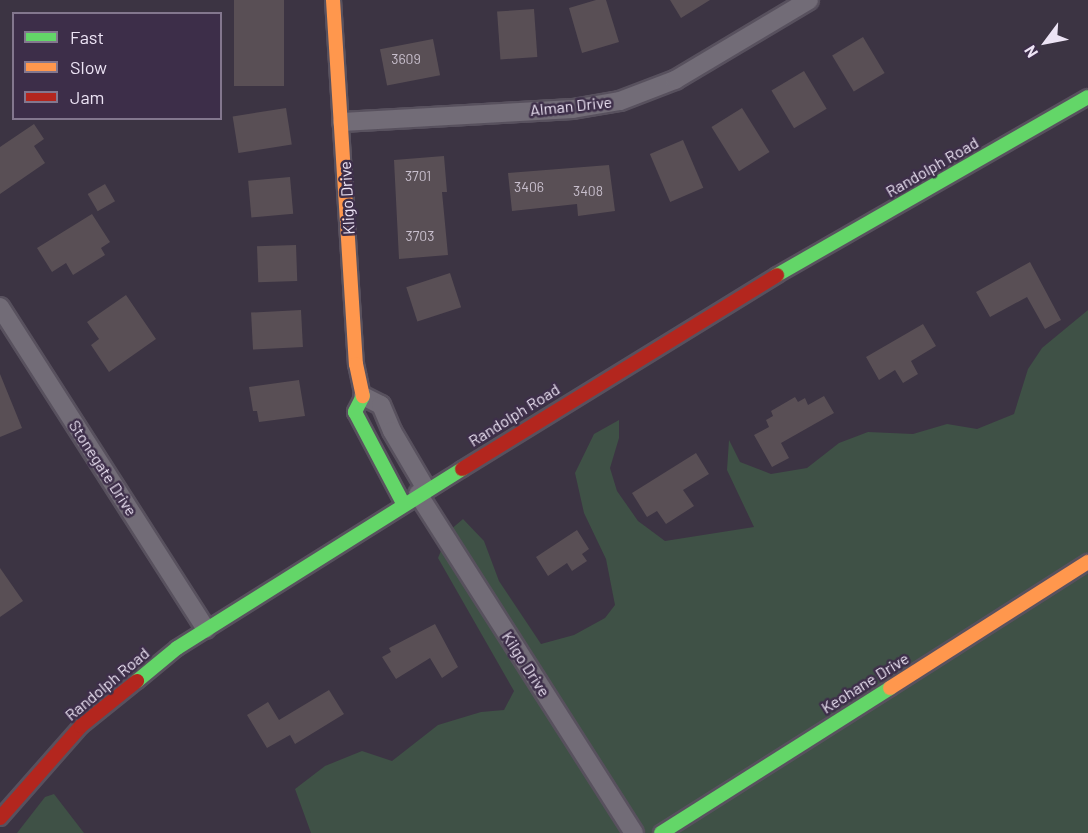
<!DOCTYPE html>
<html>
<head>
<meta charset="utf-8">
<style>
  body { margin:0 }
  #map { position:relative; width:1088px; height:833px; overflow:hidden; background:#3c3443; font-family:Barlow,sans-serif }
  div>[style] { position:absolute }
  [style*='--x'] { left:calc(var(--x)*1px); top:calc(var(--y)*1px); width:calc(var(--w)*1px); rotate:calc(var(--a)*1deg) }
  .green>* { inset:0; background:#3f5146 }
  .building>* { inset:0; background:#594f55; transform-origin:0 0 }
  .roads { filter:drop-shadow(2px 0 #58515e) drop-shadow(-2px 0 #58515e) drop-shadow(0 2px #58515e) drop-shadow(0 -2px #58515e) }
  .street>* { height:18px; margin:-9px; padding:0 9px; transform-origin:9px; border-radius:9px; background:#726c77 }
  .fast>* { height:14px; margin:-7px; padding:0 7px; transform-origin:7px; border-radius:7px; background:#63d668 }
  .slow>* { height:14px; margin:-7px; padding:0 7px; transform-origin:7px; border-radius:7px; background:#ff974d }
  .jam>* { height:14px; margin:-7px; padding:0 7px; transform-origin:7px; border-radius:7px; background:#b3261e }
  span { translate:-50% -50%; white-space:nowrap; text-align:center; line-height:1.15; -webkit-text-stroke:5px #3d2e49; paint-order:stroke }
  .number-label { font-size:14px; color:#c8bfcd }
  .number-label span { -webkit-text-stroke-width:0 }
  .street-label { font-size:16px; color:#ede4f5 }
  .legend { position:absolute; left:12px; top:12px; width:210px; height:108px; box-sizing:border-box; background:#3d2e49; border:2px solid #83778e; margin:0; padding:8px 10px; list-style:none; font-size:18px; color:#ede4f5 }
  .legend li { display:flex; align-items:center; gap:12px; height:30px }
  .legend b { width:30px; border:2px solid #83778e }
  .north { position:absolute; left:1016px; top:12px; width:60px; height:60px; -webkit-text-stroke:4px #3d2e49; paint-order:stroke; rotate:238deg; font-size:16px; font-weight:700; line-height:24px; text-align:center; color:#ede4f5 }
  .north::after { content:''; display:block; margin:auto; width:21px; height:27px; background:#ede4f5; clip-path:polygon(50% 0,100% 100%,50% 72%,0 100%) }
</style>
</head>
<body>
<div id="map">
  <div class="green">
    <i style="clip-path:polygon(1088px 310px,1088px 833px,311px 833px,295px 789px,325px 766px,362px 751px,392px 761px,438px 725px,481px 712px,504px 710px,514px 691px,438px 558px,449px 531px,463px 519px,484px 541px,499px 581px,541px 644px,574px 635px,605px 618px,615px 605px,606px 559px,584px 513px,575px 473px,594px 434px,619px 420px,619px 438px,610px 468px,617px 491px,638px 521px,665px 541px,754px 527px,727px 470px,729px 440px,740px 462px,771px 474px,807px 468px,839px 443px,868px 432px,913px 434px,947px 424px,977px 429px,1014px 414px,1028px 369px,1042px 348px)"></i>
    <i style="clip-path:polygon(54px 794px,84px 833px,17px 833px,45px 797px)"></i>
  </div>
  <div class="building">
    <i style="left:234px;top:0;width:50px;height:86px"></i>
    <i style="clip-path:polygon(596px 0,606px 0,619px 42px,582px 53px,569px 8px)"></i>
    <i style="clip-path:polygon(670px 0,710px 0,681px 18px)"></i>
    <i style="left:534px;top:9px;width:48px;height:37px;rotate:86deg"></i>
    <i style="left:863px;top:37px;width:42px;height:36px;rotate:59deg"></i>
    <i style="left:433px;top:39px;width:37px;height:54px;rotate:79deg"></i>
    <i style="left:804px;top:71px;width:44px;height:38px;rotate:59deg"></i>
    <i style="left:286px;top:108px;width:37px;height:54px;rotate:81deg"></i>
    <i style="left:742px;top:108px;width:52px;height:36px;rotate:58deg"></i>
    <i style="clip-path:polygon(34px 124px,44px 139px,34px 146px,45px 163px,0 194px,0 147px)"></i>
    <i style="left:683px;top:140px;width:52px;height:36px;rotate:67deg"></i>
    <i style="clip-path:polygon(444px 156px,447px 192px,442px 192px,448px 255px,399px 259px,394px 160px)"></i>
    <i style="clip-path:polygon(609px 165px,615px 211px,578px 216px,577px 204px,512px 211px,508px 173px)"></i>
    <i style="left:290px;top:177px;width:37px;height:42px;rotate:85deg"></i>
    <i style="left:105px;top:184px;width:20px;height:20px;rotate:60deg"></i>
    <i style="clip-path:polygon(92px 214px,110px 242px,101px 248px,105px 255px,73px 275px,66px 263px,52px 272px,37px 248px)"></i>
    <i style="left:296px;top:245px;width:36px;height:39px;rotate:88deg"></i>
    <i style="clip-path:polygon(1030px 262px,1061px 320px,1045px 329px,1027px 297px,990px 317px,976px 292px)"></i>
    <i style="left:450px;top:273px;width:36px;height:46px;rotate:72deg"></i>
    <i style="clip-path:polygon(126px 295px,156px 339px,109px 372px,91px 345px,99px 339px,87px 322px)"></i>
    <i style="left:301px;top:310px;width:37px;height:50px;rotate:87deg"></i>
    <i style="clip-path:polygon(923px 324px,936px 346px,911px 361px,918px 374px,903px 383px,895px 370px,879px 380px,866px 357px)"></i>
    <i style="clip-path:polygon(0 374px,22px 428px,0 437px)"></i>
    <i style="clip-path:polygon(299px 380px,305px 416px,259px 422px,257px 411px,253px 411px,249px 387px)"></i>
    <i style="clip-path:polygon(824px 396px,834px 413px,781px 443px,789px 458px,772px 467px,754px 435px,769px 427px,766px 420px,773px 416px,771px 411px,795px 397px,798px 402px,805px 398px,808px 405px)"></i>
    <i style="clip-path:polygon(696px 453px,709px 474px,683px 490px,694px 506px,666px 524px,657px 511px,647px 517px,632px 493px)"></i>
    <i style="clip-path:polygon(577px 530px,589px 549px,582px 554px,587px 561px,572px 571px,567px 563px,548px 576px,536px 557px)"></i>
    <i style="clip-path:polygon(0 568px,23px 601px,0 617px)"></i>
    <i style="clip-path:polygon(435px 624px,458px 667px,442px 678px,430px 658px,396px 679px,382px 657px,391px 652px,389px 648px)"></i>
    <i style="clip-path:polygon(329px 690px,344px 714px,295px 744px,290px 735px,267px 748px,247px 715px,268px 702px,279px 720px)"></i>
  </div>
  <div class="roads">
    <div class="street">
      <i style="--x:342;--y:122;--w:231;--a:-3.2"></i>
      <i style="--x:573;--y:109;--w:48;--a:-9.7"></i>
      <i style="--x:620;--y:101;--w:59;--a:-20.9"></i>
      <i style="--x:675;--y:80;--w:156;--a:-30.8"></i>
      <i style="--x:0;--y:307;--w:382;--a:57.4"></i>
      <i style="--x:363;--y:396;--w:20;--a:27"></i>
      <i style="--x:381;--y:405;--w:28;--a:67"></i>
      <i style="--x:392;--y:431;--w:67;--a:59.6"></i>
      <i style="--x:418;--y:494;--w:402;--a:57.5"></i>
    </div>
    <div class="fast">
      <i style="--x:777;--y:275;--w:358;--a:-29.8"></i>
      <i style="--x:363;--y:396;--w:18;--a:117"></i>
      <i style="--x:355;--y:412;--w:103;--a:62.2"></i>
      <i style="--x:137;--y:681;--w:52;--a:-39.5"></i>
      <i style="--x:177;--y:648;--w:337;--a:-32.1"></i>
      <i style="--x:661;--y:833;--w:271;--a:-32.3"></i>
    </div>
    <div class="slow">
      <i style="--x:333;--y:0;--w:365;--a:86.4"></i>
      <i style="--x:356;--y:364;--w:33;--a:78"></i>
      <i style="--x:890;--y:688;--w:235;--a:-32.5"></i>
    </div>
    <div class="jam">
      <i style="--x:462;--y:469;--w:370;--a:-31.6"></i>
      <i style="--x:0;--y:818;--w:123;--a:-48.6"></i>
      <i style="--x:81;--y:726;--w:72;--a:-38.8"></i>
    </div>
  </div>
  <div class="number-label">
    <span style="left:406px;top:59px">3609</span>
    <span style="left:418px;top:176px">3701</span>
    <span style="left:529px;top:187px">3406</span>
    <span style="left:588px;top:191px">3408</span>
    <span style="left:420px;top:236px">3703</span>
  </div>
  <div class="street-label">
    <span style="left:571px;top:106px;rotate:-6deg">Alman Drive</span>
    <span style="left:932px;top:167px;rotate:-30deg">Randolph Road</span>
    <span style="left:347px;top:198px;rotate:-93deg">Kligo Drive</span>
    <span style="left:514px;top:415px;rotate:-32deg">Randolph Road</span>
    <span style="left:103px;top:468px;rotate:57deg">Stonegate Drive</span>
    <span style="left:526px;top:664px;rotate:57deg">Kilgo Drive</span>
    <span style="left:865px;top:683px;rotate:-32deg">Keohane Drive</span>
    <span style="left:107px;top:684px;rotate:-40deg">Randolph Road</span>
  </div>
  <ul class="legend">
  <li><b style="height:8px;background:#63d668"></b>Fast</li>
  <li><b style="height:8px;background:#ff974d"></b>Slow</li>
  <li><b style="height:8px;background:#b3261e"></b>Jam</li>
  </ul>
  <div class="north">N</div>
</div>
</body>
</html>
